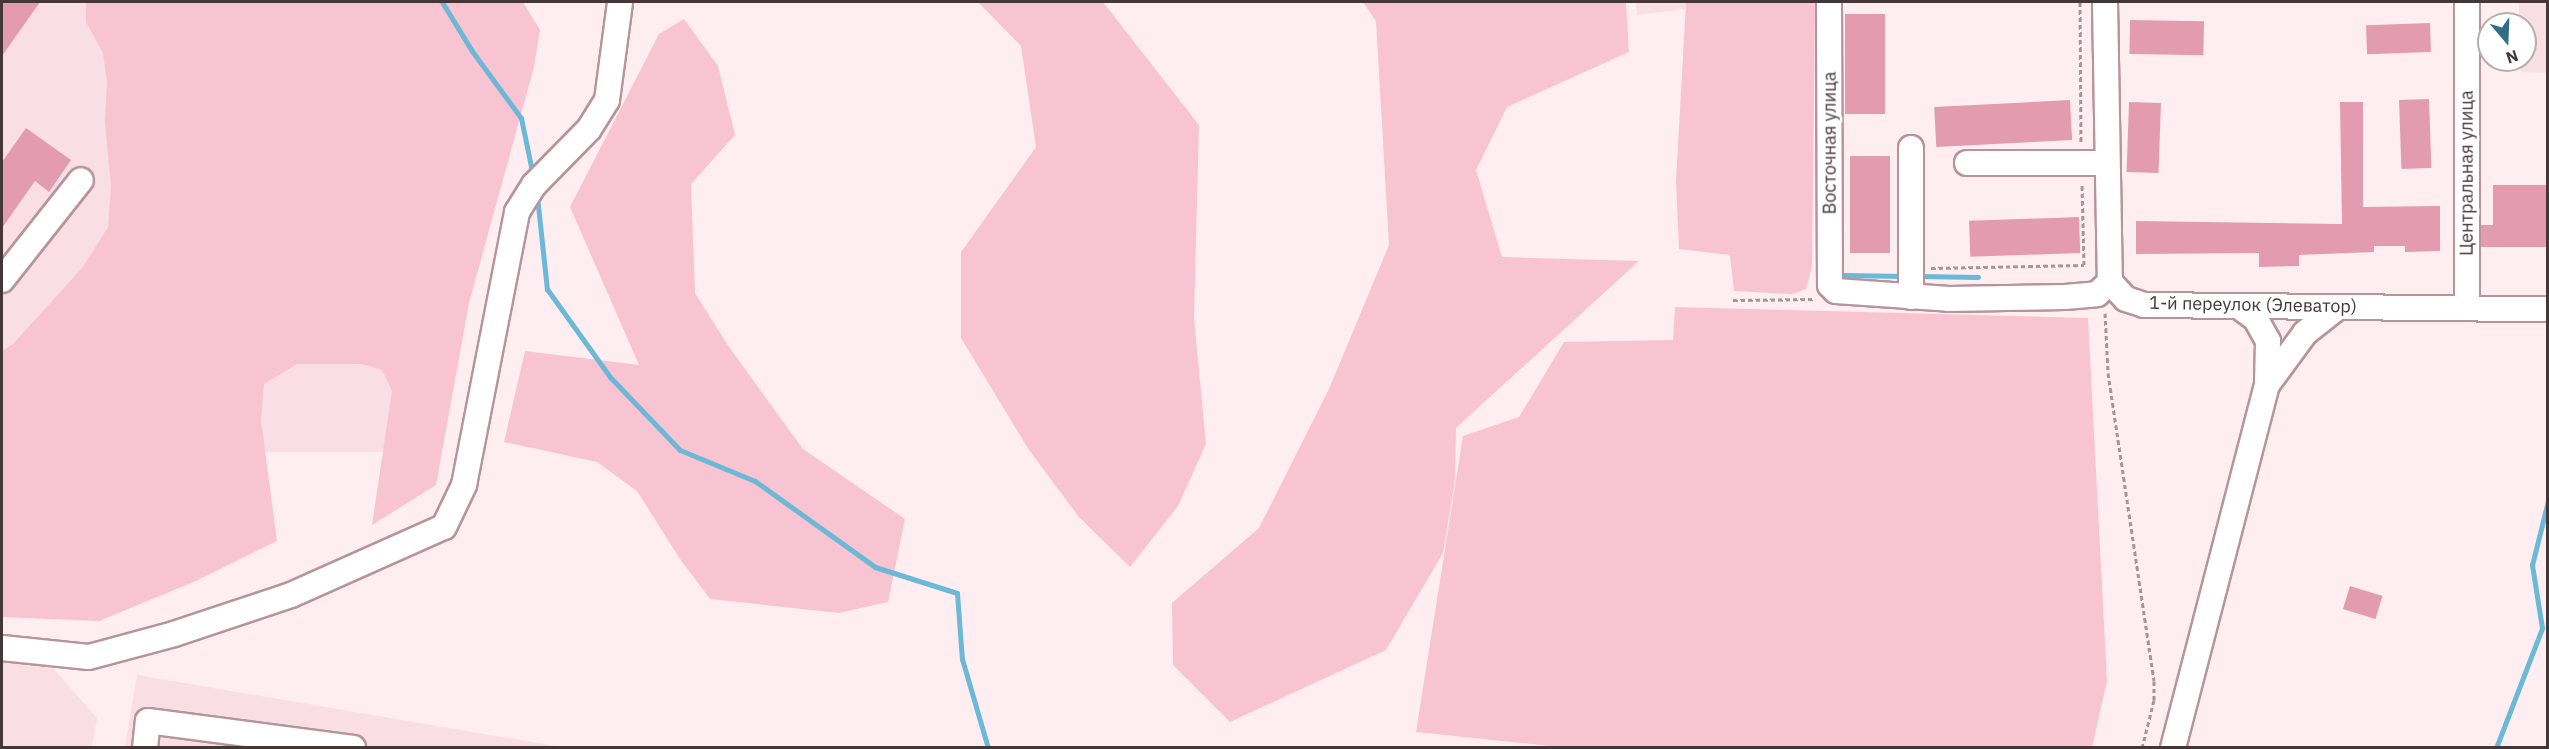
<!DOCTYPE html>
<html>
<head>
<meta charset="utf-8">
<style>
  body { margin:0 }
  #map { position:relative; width:2549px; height:749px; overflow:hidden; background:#feeef2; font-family:"IBM Plex Sans",sans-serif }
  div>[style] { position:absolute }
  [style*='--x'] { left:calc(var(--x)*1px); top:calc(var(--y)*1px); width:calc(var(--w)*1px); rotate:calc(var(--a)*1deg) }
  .built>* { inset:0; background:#fadee5; transform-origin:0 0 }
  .green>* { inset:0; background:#f8c4d1 }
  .stream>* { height:5px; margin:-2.5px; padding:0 2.5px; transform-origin:2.5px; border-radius:2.5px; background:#6bb8d7 }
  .building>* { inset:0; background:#e39caf; transform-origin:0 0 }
  .path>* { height:3px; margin-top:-1.5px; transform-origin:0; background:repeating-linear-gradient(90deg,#a49599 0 4.5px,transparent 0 7.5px) }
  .roads { filter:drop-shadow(2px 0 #b7949d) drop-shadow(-2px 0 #b7949d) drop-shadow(0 2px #b7949d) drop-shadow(0 -2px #b7949d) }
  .minor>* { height:24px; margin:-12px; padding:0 12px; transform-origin:12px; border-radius:12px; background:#fff }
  span { translate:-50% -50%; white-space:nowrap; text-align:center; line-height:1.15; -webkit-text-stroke:5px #fff; paint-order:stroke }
  .street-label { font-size:18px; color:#443639 }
  .frame { position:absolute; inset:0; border:3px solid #443639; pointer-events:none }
  .north { position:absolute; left:2477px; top:12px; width:60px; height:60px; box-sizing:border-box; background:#fff; border:2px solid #b4afb0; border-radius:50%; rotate:161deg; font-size:16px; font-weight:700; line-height:24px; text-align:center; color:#443639 }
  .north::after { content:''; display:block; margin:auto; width:21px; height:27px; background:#316e85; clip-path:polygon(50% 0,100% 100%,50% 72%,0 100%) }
</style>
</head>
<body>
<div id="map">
  <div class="built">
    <i style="left:2px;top:2px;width:395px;height:450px"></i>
    <i style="clip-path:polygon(1636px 2px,1686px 2px,1686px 9px,1637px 15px)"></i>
    <i style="clip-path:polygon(2519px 2px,2547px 2px,2547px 73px,2521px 72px,2521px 60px,2525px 60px,2525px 24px,2519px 24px)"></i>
    <i style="clip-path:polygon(2px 662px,53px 668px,97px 718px,92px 747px,2px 747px)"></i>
    <i style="clip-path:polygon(137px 675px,562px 747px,125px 748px)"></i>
  </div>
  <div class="green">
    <i style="clip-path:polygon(86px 2px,523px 2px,540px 30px,534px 67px,469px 303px,436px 485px,372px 525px,392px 391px,382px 370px,362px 364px,297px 364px,264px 384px,261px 420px,277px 541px,196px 581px,99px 621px,2px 617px,2px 351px,13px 344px,83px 267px,108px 227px,111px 186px,105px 123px,107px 82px,103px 53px,86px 22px)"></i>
    <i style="clip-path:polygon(978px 2px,1103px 2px,1199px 125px,1194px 318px,1206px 444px,1178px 506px,1130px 567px,1079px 517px,1029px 450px,961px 338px,961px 252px,1036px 147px,1021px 46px)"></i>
    <i style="clip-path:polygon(1363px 2px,1626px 2px,1629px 52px,1507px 107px,1476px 170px,1502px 257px,1639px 261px,1456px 428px,1455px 480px,1443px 553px,1386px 650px,1230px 722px,1173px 665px,1172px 603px,1259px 528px,1329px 389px,1389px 245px,1376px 21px)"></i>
    <i style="clip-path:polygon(1686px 2px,1815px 2px,1812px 266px,1806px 289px,1792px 294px,1734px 291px,1730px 255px,1679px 249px,1676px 181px)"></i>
    <i style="clip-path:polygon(684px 19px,718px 66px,735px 135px,691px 184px,695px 293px,729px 347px,803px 449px,905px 519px,888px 602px,839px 613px,710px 599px,680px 559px,637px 491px,597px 462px,504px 442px,525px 351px,639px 365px,570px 207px,659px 34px)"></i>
    <i style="clip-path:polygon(1675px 307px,2088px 318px,2107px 681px,2092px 747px,1568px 748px,1416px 732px,1463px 436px,1519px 417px,1564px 342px,1673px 340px)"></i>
  </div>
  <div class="stream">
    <i style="--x:442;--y:2;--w:57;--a:58.5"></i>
    <i style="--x:472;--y:51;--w:83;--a:53.8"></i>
    <i style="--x:521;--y:118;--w:59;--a:78.3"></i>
    <i style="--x:537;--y:196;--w:94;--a:83.9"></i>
    <i style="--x:547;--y:289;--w:108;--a:54.4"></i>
    <i style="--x:610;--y:377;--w:101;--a:46.2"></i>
    <i style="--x:680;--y:450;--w:81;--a:22.5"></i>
    <i style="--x:755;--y:481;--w:148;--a:35.6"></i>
    <i style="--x:875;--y:567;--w:86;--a:17.6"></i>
    <i style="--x:957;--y:593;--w:66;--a:85.7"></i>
    <i style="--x:962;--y:659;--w:93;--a:73.7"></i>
    <i style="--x:1844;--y:275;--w:60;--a:1"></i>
    <i style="--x:1918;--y:276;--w:60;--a:1"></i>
    <i style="--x:2496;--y:748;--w:129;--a:-69"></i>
    <i style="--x:2542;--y:628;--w:64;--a:-99"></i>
    <i style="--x:2532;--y:565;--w:66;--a:-76"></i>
  </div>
  <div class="building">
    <i style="clip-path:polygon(2px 2px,40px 2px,2px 56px)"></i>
    <i style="left:1845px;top:14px;width:40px;height:100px"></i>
    <i style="left:2130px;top:20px;width:74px;height:34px;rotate:1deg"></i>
    <i style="left:2430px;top:23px;width:29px;height:64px;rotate:88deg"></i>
    <i style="left:2429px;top:99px;width:69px;height:30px;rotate:88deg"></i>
    <i style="left:2070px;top:100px;width:40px;height:136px;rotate:87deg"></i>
    <i style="left:2129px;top:102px;width:32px;height:70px;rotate:2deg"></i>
    <i style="clip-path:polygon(2340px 102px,2363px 102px,2363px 207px,2440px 206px,2440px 251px,2405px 252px,2405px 246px,2374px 246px,2374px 252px,2299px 255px,2299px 266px,2259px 267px,2259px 253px,2136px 254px,2136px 221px,2342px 224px)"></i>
    <i style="clip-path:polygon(26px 128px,71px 160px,49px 192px,35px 181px,2px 228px,2px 162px)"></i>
    <i style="left:1890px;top:156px;width:97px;height:40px;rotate:90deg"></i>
    <i style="clip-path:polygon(2493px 185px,2547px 185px,2547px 247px,2481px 247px,2481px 225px,2493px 225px)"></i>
    <i style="left:2079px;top:217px;width:36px;height:110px;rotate:88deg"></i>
    <i style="left:2350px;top:586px;width:34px;height:24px;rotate:17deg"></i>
  </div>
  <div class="path">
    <i style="--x:2080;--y:2;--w:141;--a:89.6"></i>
    <i style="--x:1931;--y:268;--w:153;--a:-1.1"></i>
    <i style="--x:2084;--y:265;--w:82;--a:-91.4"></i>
    <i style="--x:1733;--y:300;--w:82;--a:-0.7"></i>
    <i style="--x:2105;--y:313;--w:60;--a:87.1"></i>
    <i style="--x:2108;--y:373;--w:311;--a:81.5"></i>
    <i style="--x:2154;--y:681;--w:19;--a:90"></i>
    <i style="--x:2154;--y:700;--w:49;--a:104"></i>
  </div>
  <div class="roads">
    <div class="minor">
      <i style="--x:1829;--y:2;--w:283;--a:89.8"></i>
      <i style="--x:1830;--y:285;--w:8;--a:45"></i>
      <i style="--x:1836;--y:291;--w:113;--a:4"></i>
      <i style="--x:1949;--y:299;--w:116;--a:-1"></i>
      <i style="--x:2065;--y:297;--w:32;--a:-5"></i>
      <i style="--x:2097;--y:294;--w:18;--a:-43"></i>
      <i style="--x:2105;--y:2;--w:280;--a:89"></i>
      <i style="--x:2467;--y:2;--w:306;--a:90"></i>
      <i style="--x:1911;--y:148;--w:149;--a:90"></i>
      <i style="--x:1967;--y:163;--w:138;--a:0"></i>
      <i style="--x:2;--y:280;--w:127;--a:-51.7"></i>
      <i style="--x:2110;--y:282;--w:23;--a:47"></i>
      <i style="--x:2126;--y:299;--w:19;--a:18"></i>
      <i style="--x:2144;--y:305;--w:404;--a:0.6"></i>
      <i style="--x:2267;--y:385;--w:64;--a:-53.8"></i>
      <i style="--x:2305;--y:333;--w:42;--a:-38.2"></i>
      <i style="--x:2;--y:648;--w:87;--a:5.9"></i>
      <i style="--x:89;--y:657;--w:88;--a:-15.1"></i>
      <i style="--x:174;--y:634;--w:123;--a:-18.4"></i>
      <i style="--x:291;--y:595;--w:167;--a:-24"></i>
      <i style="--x:444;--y:527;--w:47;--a:-64.5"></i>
      <i style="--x:464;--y:485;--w:278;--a:-79"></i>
      <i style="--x:517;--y:212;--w:32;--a:-58"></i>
      <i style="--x:534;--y:185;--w:78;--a:-45.5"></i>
      <i style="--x:589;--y:129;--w:34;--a:-58"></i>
      <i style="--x:607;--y:100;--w:99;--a:-82.4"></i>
      <i style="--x:145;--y:748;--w:27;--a:-84"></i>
      <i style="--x:148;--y:721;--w:207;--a:7.5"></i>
      <i style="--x:2173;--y:748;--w:375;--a:-75.5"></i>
      <i style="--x:2267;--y:385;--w:44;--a:-88.7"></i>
      <i style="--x:2268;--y:341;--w:25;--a:-119"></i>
      <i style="--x:2256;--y:319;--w:22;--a:-144"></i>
    </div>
  </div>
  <div class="street-label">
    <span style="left:1830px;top:143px;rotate:-90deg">Восточная улица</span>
    <span style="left:2467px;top:173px;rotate:-90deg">Центральная улица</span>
    <span style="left:2253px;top:305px;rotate:1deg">1-й переулок (Элеватор)</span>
  </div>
  <div class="frame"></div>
  <div class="north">N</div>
</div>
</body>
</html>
